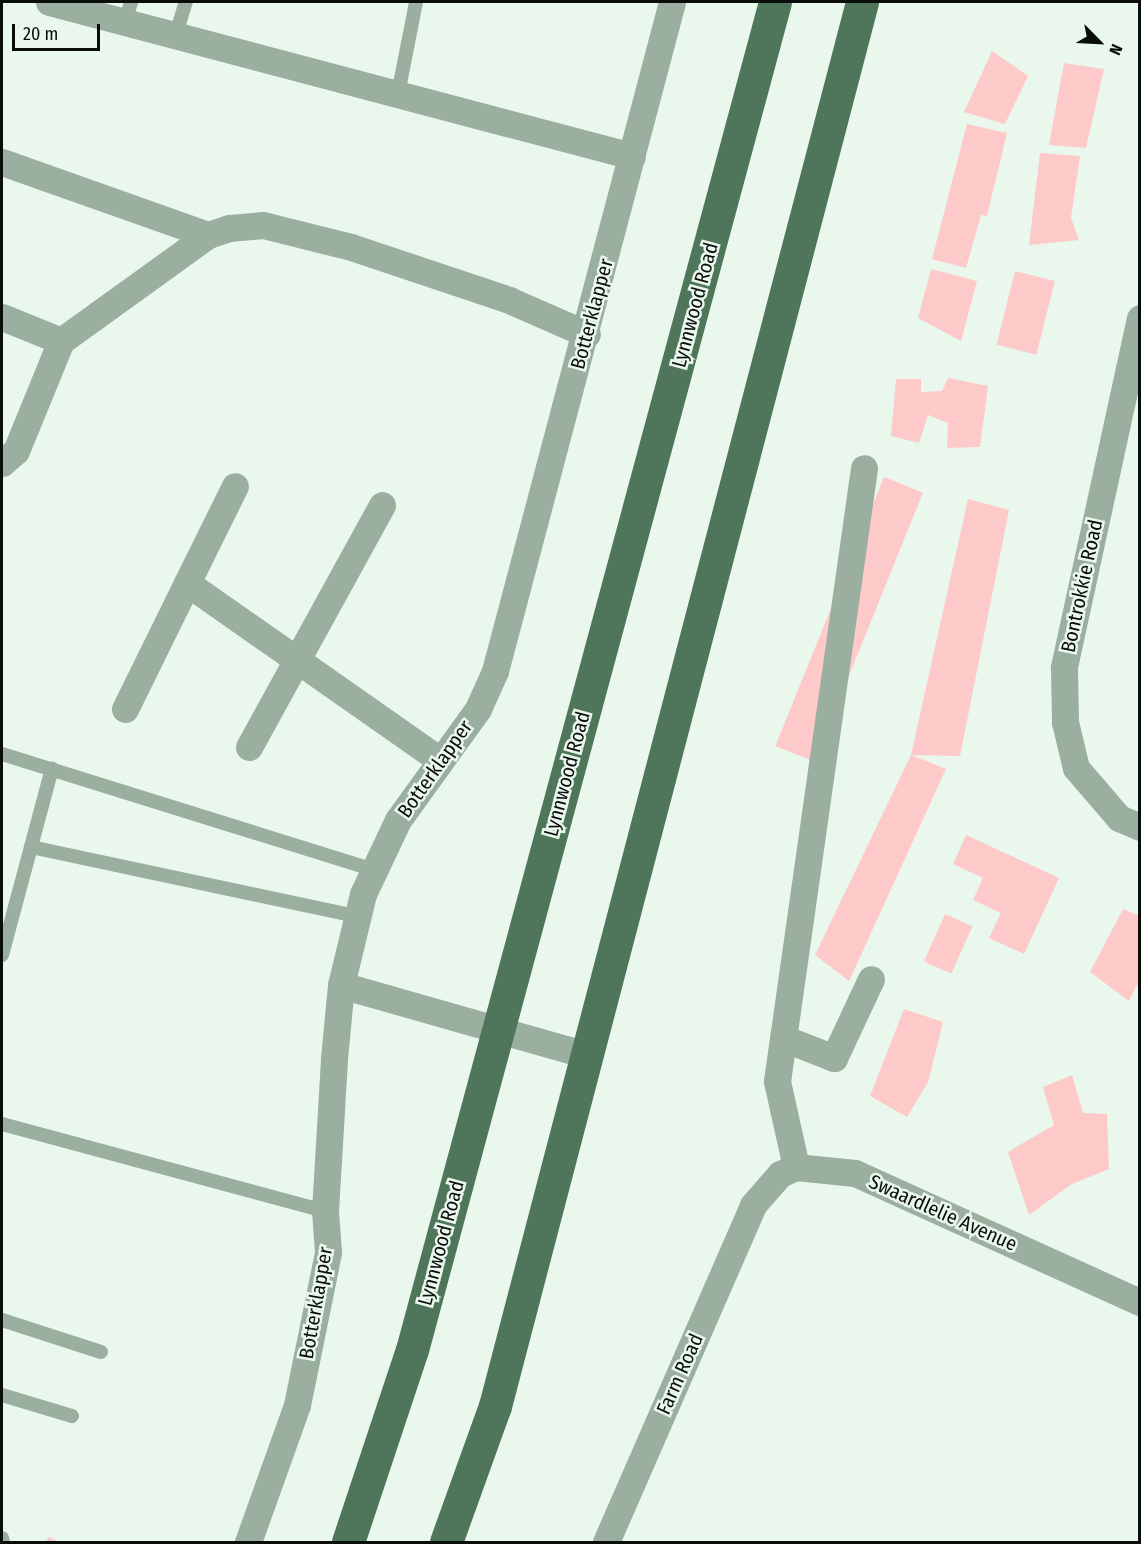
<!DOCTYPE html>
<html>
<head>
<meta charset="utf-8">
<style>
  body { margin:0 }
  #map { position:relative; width:1141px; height:1544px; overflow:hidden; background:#eaf7ed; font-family:"Fira Sans Condensed",sans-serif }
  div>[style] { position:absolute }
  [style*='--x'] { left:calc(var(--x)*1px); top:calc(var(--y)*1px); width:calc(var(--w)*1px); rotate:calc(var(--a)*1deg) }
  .building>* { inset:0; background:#fdcac9; transform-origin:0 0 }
  .service>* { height:14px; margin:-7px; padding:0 7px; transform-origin:7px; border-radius:7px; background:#9aaf9f }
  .minor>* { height:27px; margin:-13.5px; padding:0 13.5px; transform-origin:13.5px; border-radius:13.5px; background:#9aaf9f }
  .primary>* { height:33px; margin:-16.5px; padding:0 16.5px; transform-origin:16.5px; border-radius:16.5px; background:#4f765a }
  span { translate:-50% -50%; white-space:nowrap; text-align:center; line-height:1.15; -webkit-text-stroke:5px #eaf7ed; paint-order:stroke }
  .street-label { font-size:20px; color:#090e0a }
  .frame { position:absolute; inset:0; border:3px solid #090e0a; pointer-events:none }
  .north { position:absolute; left:1069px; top:12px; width:60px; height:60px; -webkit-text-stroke:4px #eaf7ed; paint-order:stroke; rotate:114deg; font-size:16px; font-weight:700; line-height:24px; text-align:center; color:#090e0a }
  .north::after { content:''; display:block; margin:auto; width:21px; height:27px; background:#090e0a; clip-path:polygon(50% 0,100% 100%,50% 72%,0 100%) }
  .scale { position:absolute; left:12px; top:24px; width:88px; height:27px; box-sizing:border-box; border:3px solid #090e0a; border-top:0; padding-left:8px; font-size:18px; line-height:21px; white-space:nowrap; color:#090e0a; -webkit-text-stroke:4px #eaf7ed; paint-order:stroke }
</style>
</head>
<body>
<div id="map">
  <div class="building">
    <i style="clip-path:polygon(992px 51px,1028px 76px,1005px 124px,964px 112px)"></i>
    <i style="clip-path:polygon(1064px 63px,1104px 69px,1086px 148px,1049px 145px)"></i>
    <i style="clip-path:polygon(967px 124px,1007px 133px,987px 216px,981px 215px,966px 268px,932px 259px)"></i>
    <i style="clip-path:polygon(1040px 153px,1080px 156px,1071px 218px,1079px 240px,1029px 245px)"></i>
    <i style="clip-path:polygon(931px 269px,977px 281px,961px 341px,918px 318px)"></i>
    <i style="left:1015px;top:271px;width:41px;height:76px;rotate:14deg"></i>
    <i style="clip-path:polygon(948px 378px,988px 386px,980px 447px,947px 448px,948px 423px,928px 415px,919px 443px,891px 436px,896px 379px,921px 379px,921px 392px,942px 391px)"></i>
    <i style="left:884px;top:477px;width:42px;height:290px;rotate:22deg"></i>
    <i style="clip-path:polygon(968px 499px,1009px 510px,960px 756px,911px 755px)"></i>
    <i style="clip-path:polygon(911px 755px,946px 769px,849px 981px,815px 955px)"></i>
    <i style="clip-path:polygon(966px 835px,1059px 878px,1024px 954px,989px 938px,1001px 913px,973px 900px,983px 878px,953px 864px)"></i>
    <i style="clip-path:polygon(1123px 909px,1140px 916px,1140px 979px,1129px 1001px,1090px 972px)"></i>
    <i style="left:945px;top:914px;width:30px;height:52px;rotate:24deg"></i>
    <i style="clip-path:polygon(904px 1009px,943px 1022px,928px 1082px,907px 1117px,870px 1096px)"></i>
    <i style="clip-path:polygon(1072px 1075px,1083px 1113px,1107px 1114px,1109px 1169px,1072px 1184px,1029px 1215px,1008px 1152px,1054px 1125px,1043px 1087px)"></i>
    <i style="clip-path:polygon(49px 1537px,60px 1542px,46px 1542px)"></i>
  </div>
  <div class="service">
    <i style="--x:125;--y:21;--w:20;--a:-72"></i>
    <i style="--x:176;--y:34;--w:34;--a:-73"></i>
    <i style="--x:398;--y:94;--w:94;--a:-78.9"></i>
    <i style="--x:2;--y:754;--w:387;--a:17.3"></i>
    <i style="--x:31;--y:847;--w:333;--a:12"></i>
    <i style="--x:2;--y:955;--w:193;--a:-75"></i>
    <i style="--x:2;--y:1124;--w:335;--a:15.1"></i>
    <i style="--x:2;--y:1320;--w:104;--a:17.9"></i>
    <i style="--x:2;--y:1395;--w:73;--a:16.7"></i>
    <i style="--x:2;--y:1538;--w:4;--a:76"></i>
  </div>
  <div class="minor">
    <i style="--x:49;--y:2;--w:603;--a:14.8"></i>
    <i style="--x:2;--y:162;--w:219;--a:19.5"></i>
    <i style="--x:2;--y:317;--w:64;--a:22.1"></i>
    <i style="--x:1140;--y:318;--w:358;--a:102.3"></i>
    <i style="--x:1064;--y:668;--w:54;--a:88.9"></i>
    <i style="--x:1065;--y:722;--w:47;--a:76.6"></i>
    <i style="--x:1076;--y:768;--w:66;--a:49.3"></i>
    <i style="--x:1119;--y:818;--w:23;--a:23"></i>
    <i style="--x:2;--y:463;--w:18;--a:-41"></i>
    <i style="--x:16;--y:451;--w:119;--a:-67.8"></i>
    <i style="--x:61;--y:341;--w:181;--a:-35.8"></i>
    <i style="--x:208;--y:235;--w:22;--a:-18"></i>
    <i style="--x:229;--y:228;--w:34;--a:-5"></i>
    <i style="--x:263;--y:225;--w:91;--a:14"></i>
    <i style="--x:351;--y:247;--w:167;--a:18.5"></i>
    <i style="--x:509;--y:300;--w:85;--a:23.6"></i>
    <i style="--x:187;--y:583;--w:108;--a:-63.7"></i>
    <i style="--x:125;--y:709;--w:140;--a:-63.8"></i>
    <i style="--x:187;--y:583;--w:309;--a:35"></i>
    <i style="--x:249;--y:747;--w:276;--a:-61.2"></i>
    <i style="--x:341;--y:985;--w:252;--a:15.9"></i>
    <i style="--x:783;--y:1038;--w:55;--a:21.4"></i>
    <i style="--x:834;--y:1058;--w:87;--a:-64.9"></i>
    <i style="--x:796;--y:1167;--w:88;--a:-102.5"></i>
    <i style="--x:777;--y:1081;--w:619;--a:-81.92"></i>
    <i style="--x:248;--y:1542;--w:145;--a:-70.3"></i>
    <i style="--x:297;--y:1405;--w:156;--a:-78.5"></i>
    <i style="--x:328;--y:1252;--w:41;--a:-94.2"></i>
    <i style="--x:325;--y:1211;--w:153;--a:-86.6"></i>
    <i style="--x:334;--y:1058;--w:73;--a:-84.5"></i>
    <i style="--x:341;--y:985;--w:94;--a:-76.4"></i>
    <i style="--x:363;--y:894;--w:82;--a:-64.7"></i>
    <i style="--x:398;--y:820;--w:137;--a:-54.2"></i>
    <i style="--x:478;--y:709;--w:42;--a:-65.9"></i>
    <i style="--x:495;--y:671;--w:692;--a:-75.18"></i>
    <i style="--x:606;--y:1542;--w:368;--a:-66.4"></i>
    <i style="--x:753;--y:1205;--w:41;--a:-48.9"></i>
    <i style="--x:780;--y:1174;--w:17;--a:-24"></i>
    <i style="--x:796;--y:1167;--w:59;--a:5.8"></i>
    <i style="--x:855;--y:1173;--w:313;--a:24.4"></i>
  </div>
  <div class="primary">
    <i style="--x:348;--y:1542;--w:202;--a:-71.6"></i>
    <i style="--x:412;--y:1350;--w:1396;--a:-74.93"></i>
    <i style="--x:446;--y:1542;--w:145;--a:-70.2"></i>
    <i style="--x:495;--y:1406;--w:1451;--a:-75.35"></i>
  </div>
  <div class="street-label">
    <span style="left:695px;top:305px;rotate:-75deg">Lynnwood Road</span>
    <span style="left:592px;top:314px;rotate:-75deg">Botterklapper</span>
    <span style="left:1082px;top:586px;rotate:-78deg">Bontrokkie Road</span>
    <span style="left:435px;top:769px;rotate:-55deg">Botterklapper</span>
    <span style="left:567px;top:774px;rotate:-75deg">Lynnwood Road</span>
    <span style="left:943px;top:1213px;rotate:24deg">Swaardlelie Avenue</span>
    <span style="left:441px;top:1243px;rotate:-75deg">Lynnwood Road</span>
    <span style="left:316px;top:1303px;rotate:-80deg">Botterklapper</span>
    <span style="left:680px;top:1374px;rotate:-66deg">Farm Road</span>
  </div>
  <div class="frame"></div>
  <div class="north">N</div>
  <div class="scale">20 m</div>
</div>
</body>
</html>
